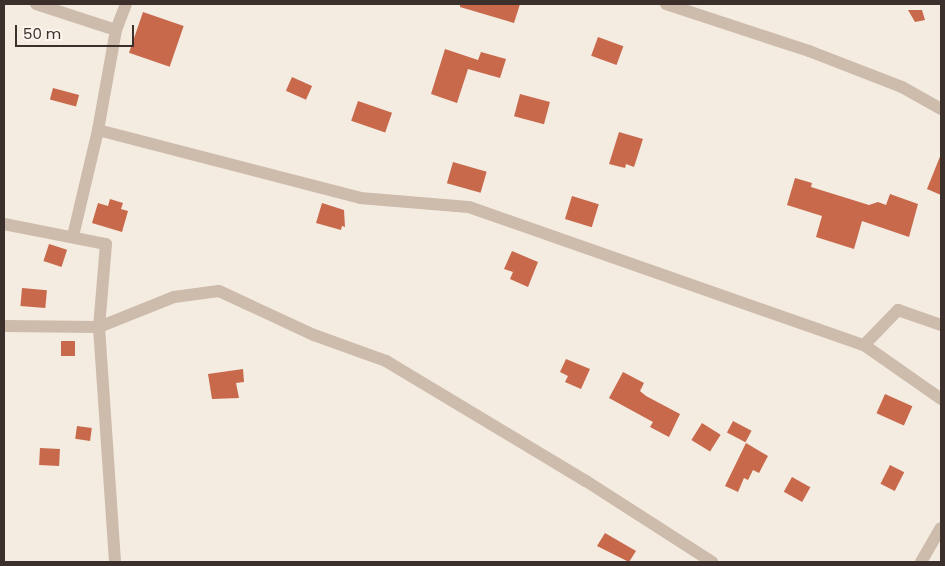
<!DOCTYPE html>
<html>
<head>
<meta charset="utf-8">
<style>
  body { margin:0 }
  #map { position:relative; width:945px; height:566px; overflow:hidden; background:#f4ebe1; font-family:Poppins,sans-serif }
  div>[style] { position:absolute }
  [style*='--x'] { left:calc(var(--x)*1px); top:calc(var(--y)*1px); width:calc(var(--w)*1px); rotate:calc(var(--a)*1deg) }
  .building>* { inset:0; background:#c8694b; transform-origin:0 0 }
  .minor>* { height:12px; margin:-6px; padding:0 6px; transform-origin:6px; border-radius:6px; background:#cdbbac }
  span { translate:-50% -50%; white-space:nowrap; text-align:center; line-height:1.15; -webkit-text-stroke:4.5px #fbf5ee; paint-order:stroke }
  .frame { position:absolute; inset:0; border:5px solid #3b302b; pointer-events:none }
  .scale { position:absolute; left:15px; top:25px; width:119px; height:22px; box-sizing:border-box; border:2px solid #3b302b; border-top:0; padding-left:6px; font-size:15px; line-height:18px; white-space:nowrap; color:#3b302b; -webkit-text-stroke:4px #fbf5ee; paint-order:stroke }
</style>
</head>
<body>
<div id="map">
  <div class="building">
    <i style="clip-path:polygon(460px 4px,520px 4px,514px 23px,460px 7px)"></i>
    <i style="clip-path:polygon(908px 10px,922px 10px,925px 20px,915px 22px)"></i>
    <i style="left:143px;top:12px;width:43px;height:43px;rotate:19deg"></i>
    <i style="left:598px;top:37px;width:27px;height:20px;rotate:20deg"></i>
    <i style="clip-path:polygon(445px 49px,478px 60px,481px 52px,506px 59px,500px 78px,468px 69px,457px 103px,431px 94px)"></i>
    <i style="left:292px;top:77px;width:22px;height:15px;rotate:24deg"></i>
    <i style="left:53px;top:88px;width:27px;height:12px;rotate:15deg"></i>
    <i style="left:520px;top:94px;width:31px;height:23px;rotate:15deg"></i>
    <i style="left:358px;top:101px;width:36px;height:21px;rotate:19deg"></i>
    <i style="clip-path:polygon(619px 132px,643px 139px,634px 167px,626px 164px,625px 168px,609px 164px)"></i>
    <i style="clip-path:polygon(941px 154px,941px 195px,927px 189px)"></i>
    <i style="left:453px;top:162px;width:35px;height:22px;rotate:16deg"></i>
    <i style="clip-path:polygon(795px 178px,812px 183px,811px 187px,869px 205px,878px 202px,886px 205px,890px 194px,918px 204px,909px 237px,862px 221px,854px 249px,816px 237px,822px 216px,787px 205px)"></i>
    <i style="left:572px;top:196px;width:28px;height:24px;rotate:17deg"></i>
    <i style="clip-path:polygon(110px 199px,123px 203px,121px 209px,128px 211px,122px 232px,92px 223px,98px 203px,108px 206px)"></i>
    <i style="clip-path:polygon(322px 203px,344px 210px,345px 227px,342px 226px,341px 230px,316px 223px)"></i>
    <i style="left:49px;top:244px;width:19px;height:18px;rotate:18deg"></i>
    <i style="clip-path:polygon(512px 251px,538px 262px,528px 287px,510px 279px,513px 272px,504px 269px)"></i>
    <i style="left:22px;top:288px;width:25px;height:18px;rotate:5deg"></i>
    <i style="left:61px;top:341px;width:14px;height:15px"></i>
    <i style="clip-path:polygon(566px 359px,590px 369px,581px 389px,565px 382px,568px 376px,560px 372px)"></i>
    <i style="clip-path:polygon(243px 369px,244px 382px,236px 383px,239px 398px,212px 399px,208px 374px)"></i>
    <i style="clip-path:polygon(623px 372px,644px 383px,640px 391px,646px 396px,680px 414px,669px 437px,650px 427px,653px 422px,609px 398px)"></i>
    <i style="left:885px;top:394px;width:30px;height:21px;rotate:24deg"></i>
    <i style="left:733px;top:421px;width:21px;height:13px;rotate:28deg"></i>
    <i style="left:702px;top:423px;width:22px;height:20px;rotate:32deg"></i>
    <i style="left:77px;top:426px;width:15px;height:13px;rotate:8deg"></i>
    <i style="clip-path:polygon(746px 443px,768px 456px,759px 473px,753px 470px,748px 480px,744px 478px,738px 492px,725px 486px)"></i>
    <i style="left:40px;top:448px;width:20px;height:17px;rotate:3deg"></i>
    <i style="left:890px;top:465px;width:16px;height:21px;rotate:27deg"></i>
    <i style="left:792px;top:477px;width:21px;height:17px;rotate:29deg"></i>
    <i style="clip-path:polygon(605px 533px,636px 551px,629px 562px,597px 546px)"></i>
  </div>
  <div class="minor">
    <i style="--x:36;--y:4;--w:84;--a:18"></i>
    <i style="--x:666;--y:4;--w:151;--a:18.2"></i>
    <i style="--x:809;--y:51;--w:100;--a:21.2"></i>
    <i style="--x:902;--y:87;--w:45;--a:29.4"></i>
    <i style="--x:98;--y:130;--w:271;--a:14.5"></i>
    <i style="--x:360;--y:198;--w:109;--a:4.7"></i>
    <i style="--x:469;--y:207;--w:418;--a:19.3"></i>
    <i style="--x:864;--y:345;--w:94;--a:35"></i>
    <i style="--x:4;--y:224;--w:104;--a:11.1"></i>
    <i style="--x:106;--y:244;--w:83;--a:94.8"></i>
    <i style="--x:99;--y:327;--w:236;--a:86.1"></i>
    <i style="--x:73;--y:236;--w:109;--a:-76.7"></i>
    <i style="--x:98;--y:130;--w:102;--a:-79.8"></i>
    <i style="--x:116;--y:30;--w:28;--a:-69"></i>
    <i style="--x:4;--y:326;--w:95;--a:0.6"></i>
    <i style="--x:99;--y:327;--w:81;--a:-21.8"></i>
    <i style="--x:174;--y:297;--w:45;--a:-7.6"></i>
    <i style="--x:219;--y:291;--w:105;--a:24.9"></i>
    <i style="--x:314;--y:335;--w:77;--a:19.9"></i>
    <i style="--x:386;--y:361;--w:233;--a:31"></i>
    <i style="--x:586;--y:481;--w:150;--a:32.7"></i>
    <i style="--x:864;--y:345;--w:49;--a:-45.8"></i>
    <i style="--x:898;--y:310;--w:46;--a:19.2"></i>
    <i style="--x:921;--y:562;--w:39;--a:-60"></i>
  </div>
  <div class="frame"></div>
  <div class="scale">50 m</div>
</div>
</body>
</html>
